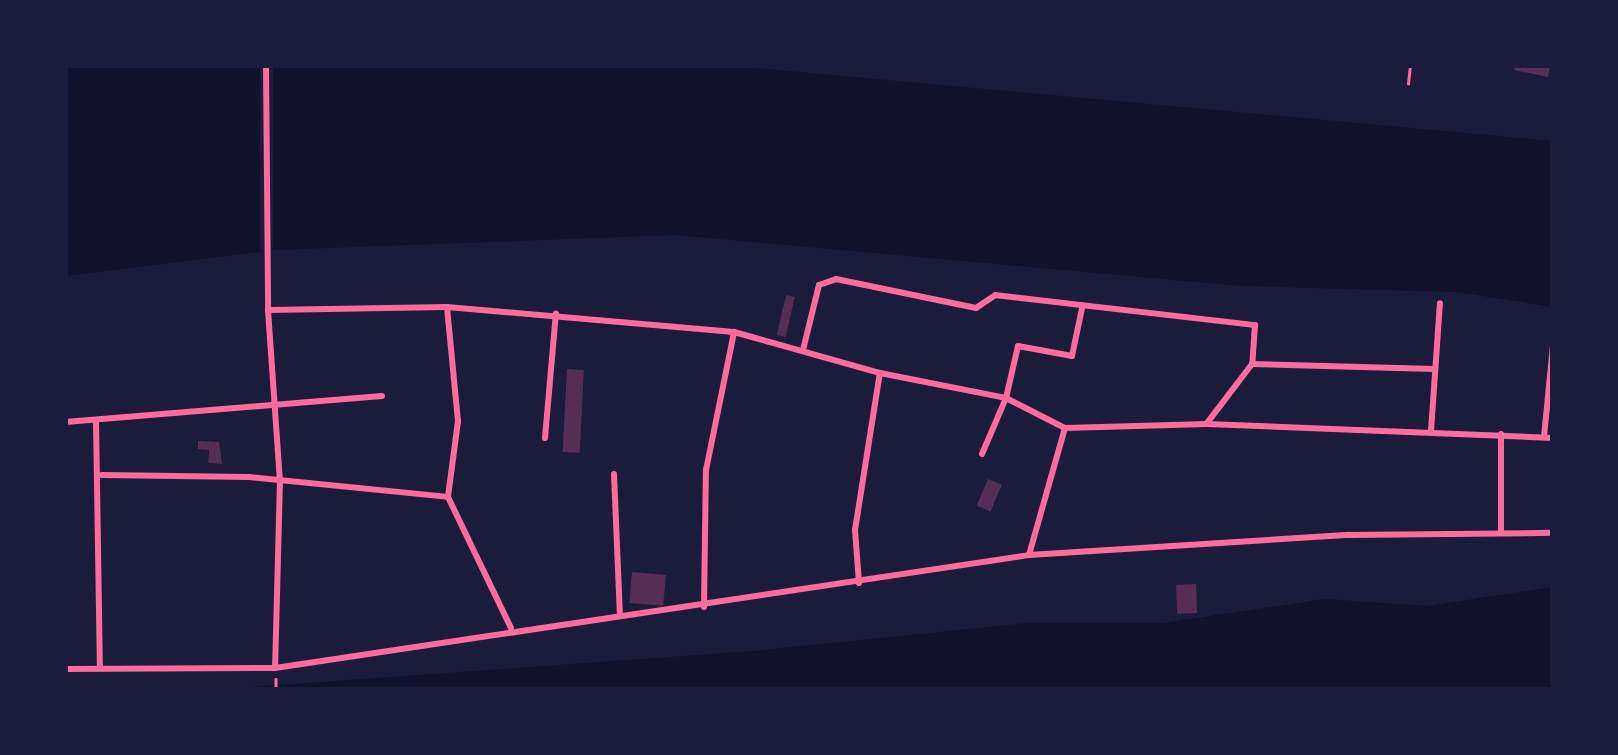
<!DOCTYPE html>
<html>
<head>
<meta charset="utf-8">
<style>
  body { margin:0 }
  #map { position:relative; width:1618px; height:755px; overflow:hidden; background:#1b1b3a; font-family:Mulish,sans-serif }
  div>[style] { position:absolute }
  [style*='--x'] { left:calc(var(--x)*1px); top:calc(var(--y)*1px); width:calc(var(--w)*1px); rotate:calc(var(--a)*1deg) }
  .water>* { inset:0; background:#12122b }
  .pier>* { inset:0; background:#1b1b3a; transform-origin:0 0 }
  .building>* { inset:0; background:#542f53; transform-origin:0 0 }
  .path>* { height:2.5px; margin:-1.25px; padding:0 1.25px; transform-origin:1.25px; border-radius:1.25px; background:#ff6b9d }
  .service>* { height:2.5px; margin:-1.25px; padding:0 1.25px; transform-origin:1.25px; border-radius:1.25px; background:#ff6b9d }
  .minor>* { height:6px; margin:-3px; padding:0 3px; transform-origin:3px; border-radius:3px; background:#ff6b9d }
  span { translate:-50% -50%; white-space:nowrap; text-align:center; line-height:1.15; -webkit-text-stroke:8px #1b1b3a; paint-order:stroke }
  .frame { position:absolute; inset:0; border:68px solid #1b1b3a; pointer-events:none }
</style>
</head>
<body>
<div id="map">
  <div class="water">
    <i style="clip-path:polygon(65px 65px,723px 65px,1553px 141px,1553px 307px,1457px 292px,1241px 286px,675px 235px,274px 250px,65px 276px)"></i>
    <i style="clip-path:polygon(1553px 587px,1553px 690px,65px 690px,250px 687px,753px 651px,1027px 623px,1163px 623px,1325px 599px,1428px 606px)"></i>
  </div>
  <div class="pier">
    <i style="left:260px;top:65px;width:13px;height:186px"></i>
  </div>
  <div class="building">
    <i style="clip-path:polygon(1515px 65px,1550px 65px,1548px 77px,1514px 70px)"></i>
    <i style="left:786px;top:295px;width:9px;height:41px;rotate:13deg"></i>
    <i style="left:567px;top:369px;width:17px;height:83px;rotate:3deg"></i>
    <i style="clip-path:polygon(198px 441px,219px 442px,222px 464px,208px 463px,209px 450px,198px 449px)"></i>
    <i style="left:988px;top:479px;width:15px;height:29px;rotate:23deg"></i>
    <i style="left:632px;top:572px;width:34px;height:31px;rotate:5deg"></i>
    <i style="left:1196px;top:584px;width:29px;height:20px;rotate:88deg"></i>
  </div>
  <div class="path">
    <i style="--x:276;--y:679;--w:11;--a:90"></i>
  </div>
  <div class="service">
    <i style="--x:1408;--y:84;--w:19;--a:-84"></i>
  </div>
  <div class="minor">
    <i style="--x:266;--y:65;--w:245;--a:89.5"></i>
    <i style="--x:268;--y:310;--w:170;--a:86"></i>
    <i style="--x:280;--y:480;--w:188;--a:91.5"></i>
    <i style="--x:447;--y:307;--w:115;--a:84.5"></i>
    <i style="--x:458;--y:421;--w:77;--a:97.5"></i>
    <i style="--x:448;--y:497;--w:145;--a:64.3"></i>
    <i style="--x:268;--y:310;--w:179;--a:-1"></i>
    <i style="--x:447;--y:307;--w:288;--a:5"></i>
    <i style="--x:734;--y:332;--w:152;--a:15.7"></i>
    <i style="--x:880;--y:373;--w:128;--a:11.2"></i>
    <i style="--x:1006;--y:398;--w:66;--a:27"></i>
    <i style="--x:1065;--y:428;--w:142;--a:-1.6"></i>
    <i style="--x:1207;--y:424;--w:346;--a:2.3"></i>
    <i style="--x:803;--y:350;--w:67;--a:-76.2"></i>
    <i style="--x:819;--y:285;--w:18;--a:-19"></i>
    <i style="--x:836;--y:279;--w:143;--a:11.7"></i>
    <i style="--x:976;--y:308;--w:23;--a:-34"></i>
    <i style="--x:995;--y:295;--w:262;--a:6.6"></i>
    <i style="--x:1255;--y:325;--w:39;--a:94"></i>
    <i style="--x:1252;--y:364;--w:74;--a:127.3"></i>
    <i style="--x:1252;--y:364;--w:182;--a:1.6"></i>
    <i style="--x:96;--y:420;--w:248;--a:89.1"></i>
    <i style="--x:65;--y:422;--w:318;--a:-4.7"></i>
    <i style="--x:1431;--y:431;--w:128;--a:-86"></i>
    <i style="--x:1544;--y:437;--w:92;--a:-84.4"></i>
    <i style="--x:545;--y:438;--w:125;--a:-85"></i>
    <i style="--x:982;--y:454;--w:61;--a:-66.8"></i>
    <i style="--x:1006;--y:398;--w:53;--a:-77"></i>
    <i style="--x:1018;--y:346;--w:55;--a:10.5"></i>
    <i style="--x:1072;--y:356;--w:49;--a:-78.2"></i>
    <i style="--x:614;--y:474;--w:142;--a:87.6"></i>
    <i style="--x:102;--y:475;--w:147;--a:0.8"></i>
    <i style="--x:249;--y:477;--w:200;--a:5.7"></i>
    <i style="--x:1501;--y:532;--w:98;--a:-90"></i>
    <i style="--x:1029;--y:555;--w:132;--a:-74.2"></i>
    <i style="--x:859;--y:583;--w:53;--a:-94.3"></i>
    <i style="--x:855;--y:530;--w:159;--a:-81"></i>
    <i style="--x:704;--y:607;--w:137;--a:-89.2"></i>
    <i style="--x:706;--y:470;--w:141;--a:-78.5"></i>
    <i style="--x:65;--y:669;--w:210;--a:-0.3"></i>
    <i style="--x:275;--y:668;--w:762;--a:-8.52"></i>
    <i style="--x:1029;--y:555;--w:321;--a:-3.6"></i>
    <i style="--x:1349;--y:535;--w:204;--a:-0.6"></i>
  </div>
  <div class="frame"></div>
</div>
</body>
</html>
